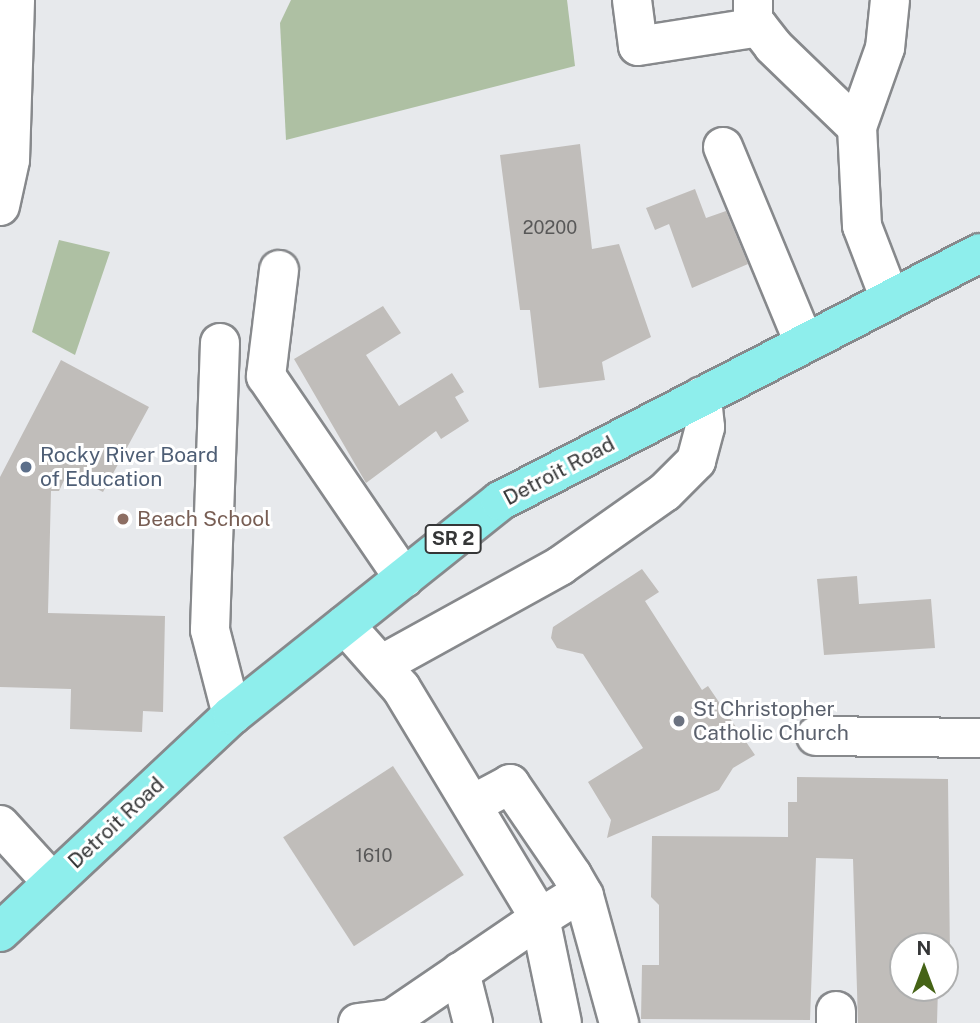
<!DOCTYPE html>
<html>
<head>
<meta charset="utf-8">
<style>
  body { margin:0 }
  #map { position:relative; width:980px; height:1023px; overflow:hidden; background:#e7e9ec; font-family:"Public Sans",sans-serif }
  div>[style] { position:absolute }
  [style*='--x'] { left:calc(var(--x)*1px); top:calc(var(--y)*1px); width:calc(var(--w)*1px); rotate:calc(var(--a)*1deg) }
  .green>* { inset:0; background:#aec0a3 }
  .building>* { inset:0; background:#c0bdba; transform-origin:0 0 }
  .roads { filter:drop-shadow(2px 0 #87898c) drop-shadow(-2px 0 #87898c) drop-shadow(0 2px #87898c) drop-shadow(0 -2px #87898c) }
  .minor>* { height:38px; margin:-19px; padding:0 19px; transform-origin:19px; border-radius:19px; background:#fff }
  .major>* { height:38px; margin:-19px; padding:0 19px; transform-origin:19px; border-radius:19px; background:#8eeeec }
  .dots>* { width:19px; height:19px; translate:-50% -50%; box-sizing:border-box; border:4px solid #fff; border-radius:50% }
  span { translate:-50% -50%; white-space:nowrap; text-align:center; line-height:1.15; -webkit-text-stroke:6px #fff; paint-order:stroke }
  .number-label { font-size:18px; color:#585858 }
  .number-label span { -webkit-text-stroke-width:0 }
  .shield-label span { padding:2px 5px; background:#fff; border:2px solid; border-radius:5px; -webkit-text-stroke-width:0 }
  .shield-label { font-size:19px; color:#353637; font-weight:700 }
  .service-label { font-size:21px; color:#4e5e75 }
  .left { translate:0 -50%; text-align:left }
  .street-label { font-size:21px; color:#353637 }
  .education-label { font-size:21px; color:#785e54 }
  .worship-label { font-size:21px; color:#5b616d }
  .north { position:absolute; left:889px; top:932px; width:70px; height:70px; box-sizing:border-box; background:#fff; border:2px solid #aeafaf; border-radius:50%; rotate:0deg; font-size:19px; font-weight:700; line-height:28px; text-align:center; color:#353637 }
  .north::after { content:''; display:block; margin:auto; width:24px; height:32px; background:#456316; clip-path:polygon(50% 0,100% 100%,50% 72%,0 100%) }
</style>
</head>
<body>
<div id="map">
  <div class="green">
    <i style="clip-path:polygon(291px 0,567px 0,575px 66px,286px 140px,280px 23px)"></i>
    <i style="clip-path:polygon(59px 240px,110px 252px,75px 355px,32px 332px)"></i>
  </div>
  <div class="building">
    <i style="clip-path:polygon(580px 144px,592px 249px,619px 244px,651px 337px,602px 362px,605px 380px,539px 388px,530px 310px,520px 310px,500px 155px)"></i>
    <i style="clip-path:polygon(695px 189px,706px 218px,726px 211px,748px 264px,692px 288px,669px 224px,655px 230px,646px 208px)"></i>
    <i style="clip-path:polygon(383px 306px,401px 333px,366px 355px,399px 406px,452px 373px,464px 392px,455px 397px,469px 421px,441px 439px,436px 431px,366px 483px,294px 359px)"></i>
    <i style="clip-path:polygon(61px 360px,149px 407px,103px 492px,67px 474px,59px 491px,51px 491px,48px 613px,165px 616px,163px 712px,143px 711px,142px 732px,70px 729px,71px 689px,0 687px,0 477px)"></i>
    <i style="clip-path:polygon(642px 569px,659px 592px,645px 601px,702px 690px,708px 686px,755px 755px,733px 768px,719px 790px,607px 838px,611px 820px,588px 782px,643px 748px,583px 654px,557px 648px,551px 638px,553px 627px)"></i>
    <i style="clip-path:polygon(857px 576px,859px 604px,931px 599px,935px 648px,824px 655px,817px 579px)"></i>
    <i style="left:393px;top:766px;width:130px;height:131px;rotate:57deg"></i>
    <i style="clip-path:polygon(797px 777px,948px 779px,950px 959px,945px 959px,945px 946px,903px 946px,903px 988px,938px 988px,937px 1023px,858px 1023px,853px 859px,816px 858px,810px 1020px,641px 1019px,642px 965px,659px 965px,659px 905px,651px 897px,652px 836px,788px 837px,788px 802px,797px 802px)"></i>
  </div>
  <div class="roads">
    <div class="minor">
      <i style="--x:632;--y:0;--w:46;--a:82.6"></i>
      <i style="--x:638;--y:46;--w:122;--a:-8.9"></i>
      <i style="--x:753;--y:0;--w:20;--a:90"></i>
      <i style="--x:753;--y:20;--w:33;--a:52"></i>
      <i style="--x:773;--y:46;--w:117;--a:44"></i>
      <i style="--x:890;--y:0;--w:48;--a:95.9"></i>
      <i style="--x:885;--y:48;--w:84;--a:109.5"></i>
      <i style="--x:857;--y:127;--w:99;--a:87.1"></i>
      <i style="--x:862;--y:226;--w:78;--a:69"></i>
      <i style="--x:723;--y:147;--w:212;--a:67.5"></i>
      <i style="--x:0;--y:206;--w:47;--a:-77.7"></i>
      <i style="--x:10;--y:160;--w:160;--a:-88.2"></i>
      <i style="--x:279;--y:270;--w:107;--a:97"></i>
      <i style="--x:266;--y:376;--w:245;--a:55.7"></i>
      <i style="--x:220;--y:343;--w:287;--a:92"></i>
      <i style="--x:210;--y:630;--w:88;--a:75.5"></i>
      <i style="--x:345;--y:625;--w:84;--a:48.4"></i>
      <i style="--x:401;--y:688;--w:269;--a:58.9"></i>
      <i style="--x:540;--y:918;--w:49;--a:-31.8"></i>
      <i style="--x:381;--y:665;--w:205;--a:-28.9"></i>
      <i style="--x:560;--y:566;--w:128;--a:-35.2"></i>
      <i style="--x:665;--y:492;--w:44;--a:-45"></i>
      <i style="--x:696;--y:461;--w:35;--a:-75"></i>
      <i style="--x:705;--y:427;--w:31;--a:-96"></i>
      <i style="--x:816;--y:736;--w:164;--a:0.7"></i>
      <i style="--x:475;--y:803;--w:40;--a:-28"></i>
      <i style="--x:510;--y:784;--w:110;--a:55.7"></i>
      <i style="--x:572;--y:875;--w:24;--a:60"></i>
      <i style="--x:584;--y:896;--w:132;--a:74.6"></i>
      <i style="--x:0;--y:825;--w:77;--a:47.6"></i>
      <i style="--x:460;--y:972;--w:53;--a:75.7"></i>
      <i style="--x:358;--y:1023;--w:34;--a:-7"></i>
      <i style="--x:392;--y:1019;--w:179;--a:-34.3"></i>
      <i style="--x:540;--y:918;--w:107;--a:78.2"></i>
      <i style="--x:836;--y:1023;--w:12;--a:-90"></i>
    </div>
    <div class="major">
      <i style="--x:0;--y:932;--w:318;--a:-43.1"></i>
      <i style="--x:232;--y:715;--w:343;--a:-38.6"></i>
      <i style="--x:500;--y:501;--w:540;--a:-27.32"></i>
    </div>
  </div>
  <div class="dots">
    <i style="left:26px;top:467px;background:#5c6f8a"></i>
    <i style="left:123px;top:519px;background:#8d6e63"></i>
    <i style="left:679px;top:721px;background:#6b7280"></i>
  </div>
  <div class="number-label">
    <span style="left:550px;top:228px">20200</span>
    <span style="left:374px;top:856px">1610</span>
  </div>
  <div class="shield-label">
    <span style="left:453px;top:539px">SR 2</span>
  </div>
  <div class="service-label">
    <span class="left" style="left:40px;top:467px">Rocky River Board<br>of Education</span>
  </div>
  <div class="street-label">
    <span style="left:559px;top:471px;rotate:-28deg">Detroit Road</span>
    <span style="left:116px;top:823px;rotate:-43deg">Detroit Road</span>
  </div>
  <div class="education-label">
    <span class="left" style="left:137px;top:519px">Beach School</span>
  </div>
  <div class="worship-label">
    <span class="left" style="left:693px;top:721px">St Christopher<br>Catholic Church</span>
  </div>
  <div class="north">N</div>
</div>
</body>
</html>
